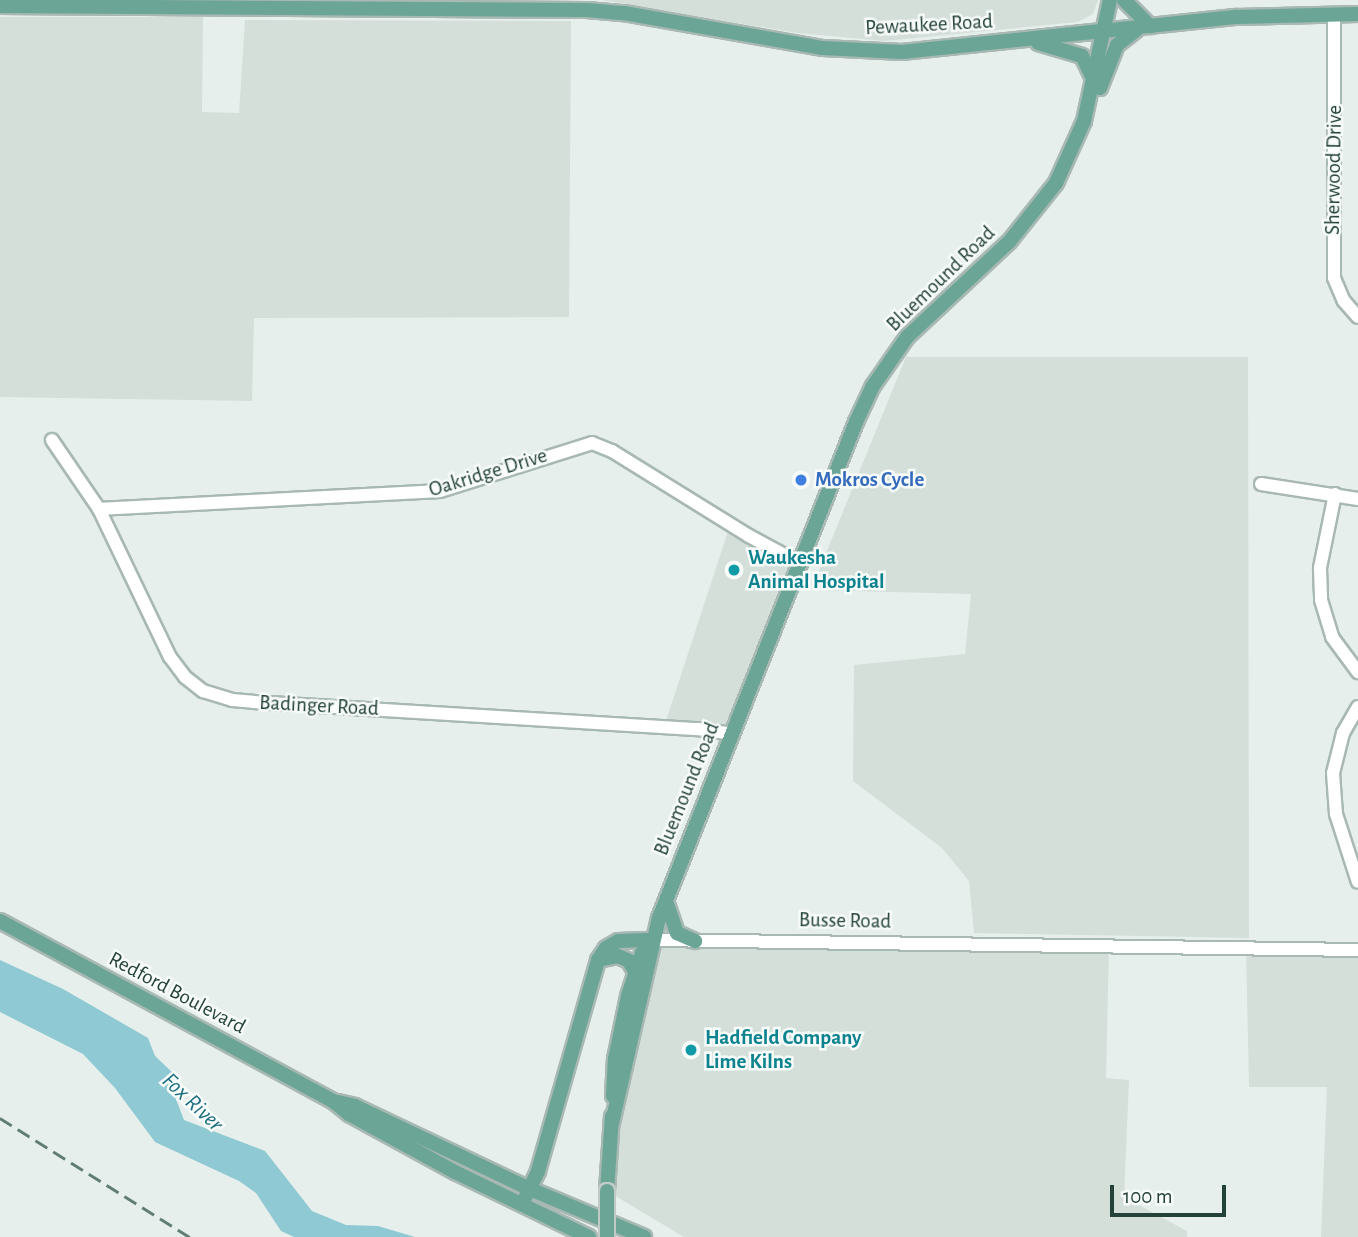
<!DOCTYPE html>
<html>
<head>
<meta charset="utf-8">
<style>
  body { margin:0 }
  #map { position:relative; width:1358px; height:1237px; overflow:hidden; background:#e6efeb; font-family:"Alegreya Sans",sans-serif }
  div>[style] { position:absolute }
  [style*='--x'] { left:calc(var(--x)*1px); top:calc(var(--y)*1px); width:calc(var(--w)*1px); rotate:calc(var(--a)*1deg) }
  .built>* { inset:0; background:#d4dfda }
  .water>* { inset:0; background:#8ec9d4 }
  .roads { filter:drop-shadow(2px 0 #a8b8b2) drop-shadow(-2px 0 #a8b8b2) drop-shadow(0 2px #a8b8b2) drop-shadow(0 -2px #a8b8b2) }
  .minor>* { height:12px; margin:-6px; padding:0 6px; transform-origin:6px; border-radius:6px; background:#fff }
  .major>* { height:14px; margin:-7px; padding:0 7px; transform-origin:7px; border-radius:7px; background:#6aa596 }
  .rail>* { height:2.5px; margin-top:-1.25px; transform-origin:0; background:repeating-linear-gradient(90deg,#5f7d75 0 14px,transparent 0 21px) }
  .bridges { filter:drop-shadow(2px 0 #c2cac8) drop-shadow(-2px 0 #c2cac8) drop-shadow(0 2px #c2cac8) drop-shadow(0 -2px #c2cac8) }
  .major-bridge>* { height:14px; margin:-7px; padding:0 7px; transform-origin:7px; border-radius:7px; background:#6aa596 }
  .dots>* { width:19px; height:19px; translate:-50% -50%; box-sizing:border-box; border:4px solid #f7fbf9; border-radius:50% }
  span { translate:-50% -50%; white-space:nowrap; text-align:center; line-height:1.15; -webkit-text-stroke:5px #f7fbf9; paint-order:stroke }
  .street-label { font-size:21px; color:#24423a }
  .shop-label { font-size:21px; color:#366cbe; font-weight:700 }
  .left { translate:0 -50%; text-align:left }
  .culture-label { font-size:21px; color:#0d838f; font-weight:700 }
  .water-label { font-size:23px; color:#1c6f80; font-style:italic }
  .scale { position:absolute; left:1110px; top:1185px; width:116px; height:32px; box-sizing:border-box; border:4px solid #24423a; border-top:0; padding-left:9px; font-size:21px; line-height:24px; white-space:nowrap; color:#24423a; -webkit-text-stroke:5px #f7fbf9; paint-order:stroke }
</style>
</head>
<body>
<div id="map">
  <div class="built">
    <i style="clip-path:polygon(601px 0,1098px 0,1093px 14px,1078px 22px,885px 41px,797px 33px)"></i>
    <i style="clip-path:polygon(0 17px,203px 17px,202px 112px,239px 113px,245px 20px,571px 21px,569px 317px,254px 318px,252px 401px,0 397px)"></i>
    <i style="clip-path:polygon(906px 357px,1248px 357px,1249px 938px,974px 933px,969px 881px,942px 848px,853px 781px,854px 665px,965px 654px,971px 594px,811px 590px)"></i>
    <i style="clip-path:polygon(730px 525px,801px 564px,732px 734px,664px 727px)"></i>
    <i style="clip-path:polygon(652px 940px,1109px 946px,1106px 1078px,1129px 1080px,1124px 1197px,1187px 1231px,1187px 1237px,684px 1237px,607px 1191px,609px 1162px)"></i>
    <i style="clip-path:polygon(1246px 948px,1358px 950px,1358px 1237px,1321px 1237px,1327px 1087px,1249px 1087px)"></i>
  </div>
  <div class="water">
    <i style="clip-path:polygon(0 960px,63px 989px,148px 1038px,155px 1056px,175px 1075px,174px 1094px,184px 1120px,265px 1151px,312px 1211px,346px 1225px,378px 1226px,415px 1237px,294px 1237px,281px 1231px,256px 1193px,239px 1181px,155px 1142px,115px 1088px,83px 1054px,0 1012px)"></i>
  </div>
  <div class="roads">
    <div class="minor">
      <i style="--x:1334;--y:15;--w:263;--a:90"></i>
      <i style="--x:1334;--y:278;--w:25;--a:67"></i>
      <i style="--x:1344;--y:301;--w:21;--a:49"></i>
      <i style="--x:52;--y:440;--w:83;--a:55.7"></i>
      <i style="--x:99;--y:509;--w:164;--a:64.4"></i>
      <i style="--x:170;--y:657;--w:25;--a:53"></i>
      <i style="--x:185;--y:677;--w:23;--a:38"></i>
      <i style="--x:203;--y:691;--w:30;--a:17"></i>
      <i style="--x:232;--y:700;--w:21;--a:5"></i>
      <i style="--x:253;--y:702;--w:446;--a:3.5"></i>
      <i style="--x:698;--y:729;--w:34;--a:8"></i>
      <i style="--x:1261;--y:484;--w:98;--a:8.8"></i>
      <i style="--x:1335;--y:494;--w:76;--a:101.5"></i>
      <i style="--x:1320;--y:568;--w:32;--a:88"></i>
      <i style="--x:1321;--y:600;--w:39;--a:73"></i>
      <i style="--x:1332;--y:637;--w:44;--a:53.4"></i>
      <i style="--x:99;--y:509;--w:341;--a:-3"></i>
      <i style="--x:440;--y:491;--w:159;--a:-17.5"></i>
      <i style="--x:592;--y:443;--w:22;--a:22"></i>
      <i style="--x:612;--y:451;--w:161;--a:31.8"></i>
      <i style="--x:749;--y:536;--w:59;--a:28.3"></i>
      <i style="--x:1358;--y:707;--w:30;--a:120"></i>
      <i style="--x:1343;--y:733;--w:41;--a:104"></i>
      <i style="--x:1333;--y:773;--w:41;--a:85.8"></i>
      <i style="--x:1336;--y:814;--w:71;--a:72.1"></i>
      <i style="--x:652;--y:940;--w:706;--a:0.81"></i>
    </div>
    <div class="major">
      <i style="--x:1124;--y:0;--w:37;--a:45"></i>
      <i style="--x:0;--y:6;--w:587;--a:0.39"></i>
      <i style="--x:587;--y:10;--w:37;--a:5"></i>
      <i style="--x:624;--y:13;--w:202;--a:10"></i>
      <i style="--x:823;--y:48;--w:79;--a:2.9"></i>
      <i style="--x:902;--y:52;--w:337;--a:-6"></i>
      <i style="--x:1237;--y:17;--w:121;--a:-1.4"></i>
      <i style="--x:1038;--y:43;--w:46;--a:16.5"></i>
      <i style="--x:1082;--y:56;--w:28;--a:64"></i>
      <i style="--x:1100;--y:88;--w:46;--a:-68.4"></i>
      <i style="--x:1117;--y:45;--w:24;--a:-38"></i>
      <i style="--x:666;--y:901;--w:34;--a:71"></i>
      <i style="--x:677;--y:933;--w:20;--a:24"></i>
      <i style="--x:0;--y:921;--w:379;--a:28.4"></i>
      <i style="--x:333;--y:1101;--w:21;--a:39"></i>
      <i style="--x:349;--y:1114;--w:121;--a:28.7"></i>
      <i style="--x:455;--y:1172;--w:149;--a:25.9"></i>
      <i style="--x:598;--y:960;--w:20;--a:-11"></i>
      <i style="--x:618;--y:956;--w:12;--a:24"></i>
      <i style="--x:629;--y:961;--w:13;--a:61"></i>
      <i style="--x:613;--y:1096;--w:37;--a:-87"></i>
      <i style="--x:615;--y:1059;--w:64;--a:-78.3"></i>
      <i style="--x:628;--y:996;--w:45;--a:-72"></i>
      <i style="--x:642;--y:953;--w:16;--a:-52"></i>
      <i style="--x:338;--y:1102;--w:17;--a:13"></i>
      <i style="--x:355;--y:1106;--w:194;--a:25.4"></i>
      <i style="--x:530;--y:1189;--w:124;--a:22.8"></i>
      <i style="--x:612;--y:1123;--w:210;--a:-77.1"></i>
      <i style="--x:659;--y:918;--w:534;--a:-68.34"></i>
      <i style="--x:856;--y:422;--w:40;--a:-65"></i>
      <i style="--x:873;--y:386;--w:60;--a:-55.2"></i>
      <i style="--x:907;--y:337;--w:139;--a:-43"></i>
      <i style="--x:1009;--y:242;--w:75;--a:-51.5"></i>
      <i style="--x:1056;--y:183;--w:68;--a:-65.7"></i>
      <i style="--x:1084;--y:121;--w:124;--a:-77.9"></i>
      <i style="--x:607;--y:1191;--w:75;--a:-86.2"></i>
      <i style="--x:526;--y:1196;--w:28;--a:-64"></i>
      <i style="--x:538;--y:1171;--w:219;--a:-74.1"></i>
      <i style="--x:598;--y:960;--w:14;--a:-56"></i>
      <i style="--x:606;--y:948;--w:14;--a:-30"></i>
      <i style="--x:618;--y:941;--w:34;--a:-2"></i>
    </div>
  </div>
  <div class="rail">
    <i style="--x:0;--y:1118;--w:224;--a:32.1"></i>
  </div>
  <div class="bridges">
    <div class="major-bridge">
      <i style="--x:607;--y:1237;--w:46;--a:-90"></i>
    </div>
  </div>
  <div class="dots">
    <i style="left:801px;top:480px;background:#3f7fe0"></i>
    <i style="left:734px;top:570px;background:#0f9aa8"></i>
    <i style="left:691px;top:1050px;background:#0f9aa8"></i>
  </div>
  <div class="street-label">
    <span style="left:929px;top:25px;rotate:-3deg">Pewaukee Road</span>
    <span style="left:1334px;top:170px;rotate:-89deg">Sherwood Drive</span>
    <span style="left:941px;top:279px;rotate:-44deg">Bluemound Road</span>
    <span style="left:488px;top:473px;rotate:-17deg">Oakridge Drive</span>
    <span style="left:319px;top:706px;rotate:3deg">Badinger Road</span>
    <span style="left:687px;top:789px;rotate:-68deg">Bluemound Road</span>
    <span style="left:845px;top:921px;rotate:1deg">Busse Road</span>
    <span style="left:177px;top:993px;rotate:28deg">Redford Boulevard</span>
  </div>
  <div class="shop-label">
    <span class="left" style="left:815px;top:480px">Mokros Cycle</span>
  </div>
  <div class="culture-label">
    <span class="left" style="left:748px;top:570px">Waukesha<br>Animal Hospital</span>
    <span class="left" style="left:705px;top:1050px">Hadfield Company<br>Lime Kilns</span>
  </div>
  <div class="water-label">
    <span style="left:192px;top:1103px;rotate:43deg">Fox River</span>
  </div>
  <div class="scale">100 m</div>
</div>
</body>
</html>
